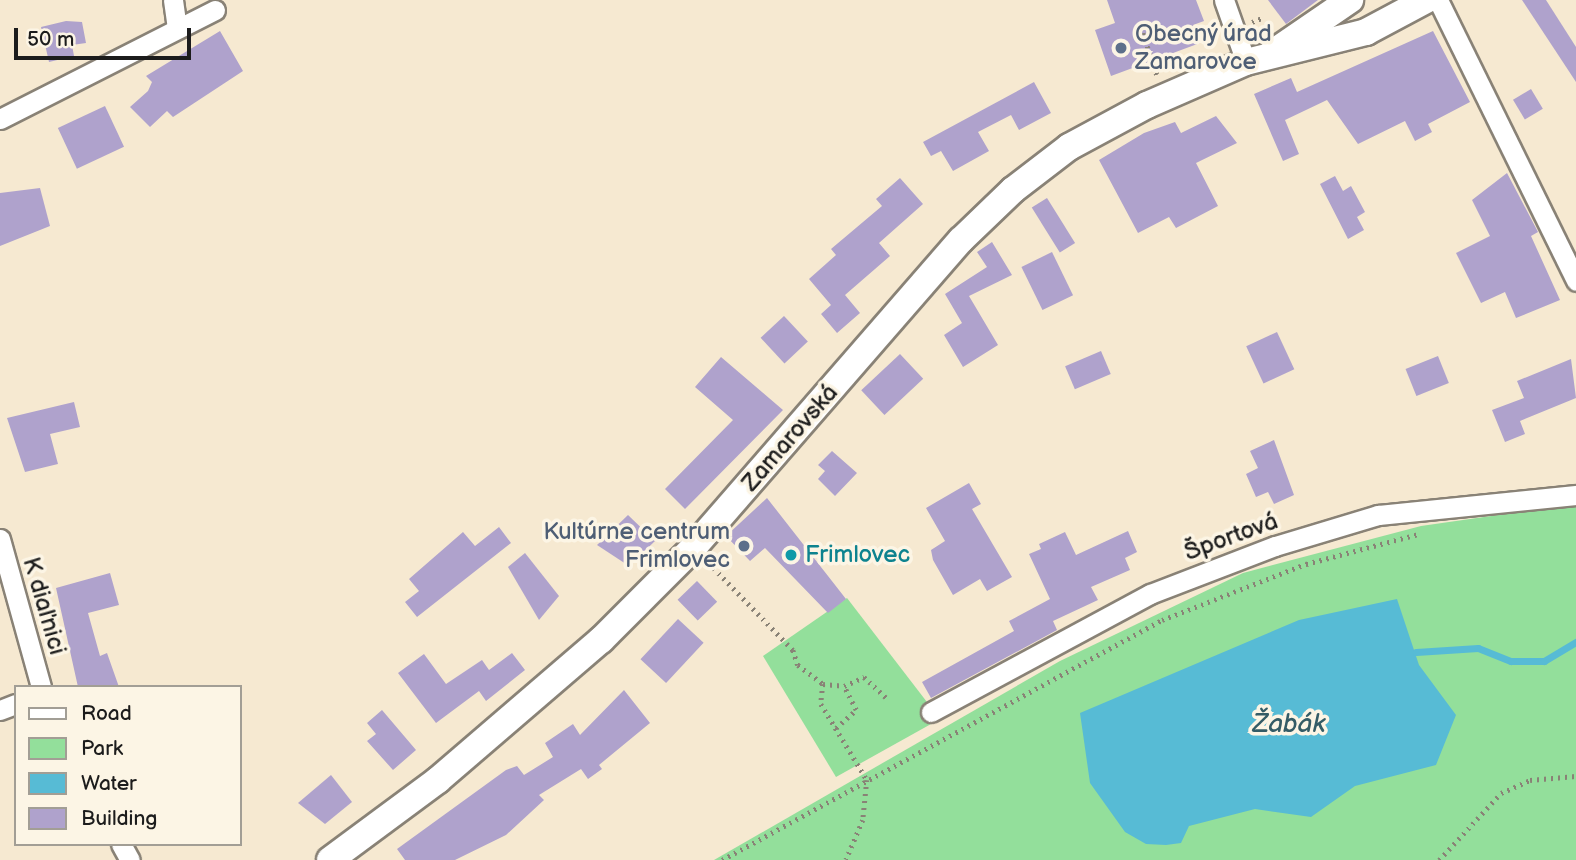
<!DOCTYPE html>
<html>
<head>
<meta charset="utf-8">
<style>
  body { margin:0 }
  #map { position:relative; width:1576px; height:860px; overflow:hidden; background:#f6e9d1; font-family:"Balsamiq Sans",sans-serif }
  div>[style] { position:absolute }
  [style*='--x'] { left:calc(var(--x)*1px); top:calc(var(--y)*1px); width:calc(var(--w)*1px); rotate:calc(var(--a)*1deg) }
  .green>* { inset:0; background:#93df9b }
  .water>* { inset:0; background:#57bbd5 }
  .stream>* { height:7px; margin:-3.5px; padding:0 3.5px; transform-origin:3.5px; border-radius:3.5px; background:#57bbd5 }
  .building>* { inset:0; background:#afa2cc; transform-origin:0 0 }
  .path>* { height:4.5px; margin-top:-2.25px; transform-origin:0; background:repeating-linear-gradient(90deg,#898276 0 2px,transparent 0 7px) }
  .roads { filter:drop-shadow(2px 0 #898276) drop-shadow(-2px 0 #898276) drop-shadow(0 2px #898276) drop-shadow(0 -2px #898276) }
  .street>* { height:19px; margin:-9.5px; padding:0 9.5px; transform-origin:9.5px; border-radius:9.5px; background:#fff }
  .secondary>* { height:26px; margin:-13px; padding:0 13px; transform-origin:13px; border-radius:13px; background:#fff }
  .dots>* { width:19px; height:19px; translate:-50% -50%; box-sizing:border-box; border:4px solid #fcf5e5; border-radius:50% }
  span { translate:-50% -50%; white-space:nowrap; text-align:center; line-height:1.15; -webkit-text-stroke:7px #fcf5e5; paint-order:stroke }
  .service-label { font-size:24px; color:#4e5e75 }
  .left { translate:0 -50%; text-align:left }
  .right { translate:-100% -50%; text-align:right }
  .street-label { font-size:24px; color:#1c1c1c }
  .culture-label { font-size:24px; color:#0d838f }
  .water-label { font-size:26px; color:#345c66; font-style:italic }
  .legend { position:absolute; left:14px; top:685px; width:228px; height:161px; box-sizing:border-box; background:#fcf5e5; border:2px solid #a29e95; margin:0; padding:9px 12px; list-style:none; font-size:21px; color:#1c1c1c }
  .legend li { display:flex; align-items:center; gap:14px; height:35px }
  .legend b { width:35px; border:2px solid #a29e95 }
  .scale { position:absolute; left:14px; top:28px; width:177px; height:32px; box-sizing:border-box; border:4px solid #1c1c1c; border-top:0; padding-left:9px; font-size:21px; line-height:24px; white-space:nowrap; color:#1c1c1c; -webkit-text-stroke:5px #fcf5e5; paint-order:stroke }
</style>
</head>
<body>
<div id="map">
  <div class="green">
    <i style="clip-path:polygon(1576px 504px,1576px 860px,714px 860px,1060px 661px,1243px 573px,1421px 526px)"></i>
    <i style="clip-path:polygon(847px 598px,940px 719px,836px 777px,763px 656px)"></i>
  </div>
  <div class="water">
    <i style="clip-path:polygon(1397px 599px,1419px 665px,1456px 715px,1436px 765px,1355px 786px,1311px 817px,1255px 809px,1189px 826px,1181px 843px,1166px 845px,1146px 844px,1125px 832px,1090px 783px,1080px 713px,1299px 620px)"></i>
  </div>
  <div class="stream">
    <i style="--x:1416;--y:652;--w:62;--a:-3.7"></i>
    <i style="--x:1478;--y:648;--w:35;--a:22"></i>
    <i style="--x:1511;--y:661;--w:33;--a:0"></i>
    <i style="--x:1544;--y:661;--w:37;--a:-31"></i>
  </div>
  <div class="building">
    <i style="clip-path:polygon(1107px 0,1196px 0,1204px 21px,1193px 25px,1200px 43px,1111px 76px,1095px 30px,1115px 23px)"></i>
    <i style="clip-path:polygon(1268px 0,1318px 0,1286px 24px)"></i>
    <i style="clip-path:polygon(1522px 0,1546px 0,1576px 47px,1576px 82px)"></i>
    <i style="clip-path:polygon(66px 21px,82px 22px,86px 43px,72px 45px,74px 56px,49px 62px,41px 27px)"></i>
    <i style="clip-path:polygon(220px 31px,243px 71px,173px 117px,167px 111px,150px 127px,130px 107px,148px 91px,152px 82px,146px 76px)"></i>
    <i style="clip-path:polygon(1433px 31px,1470px 102px,1428px 124px,1432px 132px,1415px 141px,1405px 121px,1358px 144px,1327px 100px,1285px 120px,1299px 154px,1283px 161px,1254px 94px,1291px 78px,1297px 92px)"></i>
    <i style="clip-path:polygon(1034px 82px,1051px 113px,1019px 130px,1011px 115px,978px 132px,989px 151px,953px 171px,941px 151px,931px 156px,923px 142px)"></i>
    <i style="left:1531px;top:89px;width:23px;height:21px;rotate:59deg"></i>
    <i style="left:105px;top:106px;width:45px;height:52px;rotate:65deg"></i>
    <i style="clip-path:polygon(1216px 116px,1237px 143px,1196px 163px,1218px 206px,1176px 228px,1169px 217px,1138px 233px,1099px 160px,1144px 133px,1175px 122px,1181px 133px)"></i>
    <i style="clip-path:polygon(1507px 173px,1538px 232px,1531px 236px,1560px 300px,1516px 318px,1505px 292px,1481px 303px,1456px 253px,1490px 236px,1472px 200px)"></i>
    <i style="clip-path:polygon(1335px 176px,1343px 191px,1351px 186px,1365px 212px,1357px 217px,1364px 230px,1348px 239px,1320px 184px)"></i>
    <i style="clip-path:polygon(900px 178px,923px 204px,879px 243px,890px 256px,845px 295px,860px 313px,837px 333px,821px 314px,831px 305px,809px 279px,836px 255px,831px 249px,882px 206px,876px 199px)"></i>
    <i style="clip-path:polygon(40px 188px,50px 226px,0 246px,0 193px)"></i>
    <i style="left:1047px;top:198px;width:53px;height:18px;rotate:58deg"></i>
    <i style="clip-path:polygon(992px 242px,1012px 275px,969px 296px,998px 345px,963px 367px,944px 335px,962px 323px,945px 294px,987px 267px,977px 252px)"></i>
    <i style="left:1052px;top:252px;width:48px;height:34px;rotate:64deg"></i>
    <i style="left:784px;top:316px;width:35px;height:32px;rotate:47deg"></i>
    <i style="left:1277px;top:332px;width:41px;height:34px;rotate:65deg"></i>
    <i style="left:1101px;top:351px;width:25px;height:39px;rotate:67deg"></i>
    <i style="left:900px;top:354px;width:34px;height:53px;rotate:47deg"></i>
    <i style="left:1438px;top:356px;width:29px;height:35px;rotate:68deg"></i>
    <i style="clip-path:polygon(721px 357px,783px 410px,685px 509px,665px 489px,733px 420px,695px 387px)"></i>
    <i style="clip-path:polygon(1571px 359px,1576px 398px,1520px 421px,1525px 434px,1505px 442px,1492px 410px,1524px 398px,1517px 381px)"></i>
    <i style="clip-path:polygon(74px 402px,80px 427px,50px 434px,58px 464px,25px 472px,7px 418px)"></i>
    <i style="clip-path:polygon(1274px 440px,1294px 495px,1274px 504px,1268px 492px,1256px 497px,1246px 474px,1258px 468px,1250px 451px)"></i>
    <i style="clip-path:polygon(832px 451px,857px 473px,835px 496px,818px 479px,825px 471px,818px 465px)"></i>
    <i style="clip-path:polygon(969px 483px,981px 504px,972px 509px,1012px 577px,987px 591px,980px 579px,953px 595px,933px 560px,931px 550px,945px 541px,926px 508px)"></i>
    <i style="clip-path:polygon(767px 498px,846px 599px,828px 613px,765px 548px,750px 561px,726px 536px)"></i>
    <i style="clip-path:polygon(628px 515px,655px 541px,629px 566px,597px 545px)"></i>
    <i style="clip-path:polygon(499px 527px,511px 543px,417px 617px,405px 602px,419px 591px,409px 579px,463px 532px,475px 546px)"></i>
    <i style="clip-path:polygon(1128px 531px,1137px 552px,1125px 558px,1130px 570px,1091px 587px,1098px 600px,1053px 621px,1057px 630px,931px 698px,922px 682px,1014px 631px,1009px 621px,1050px 599px,1029px 554px,1041px 549px,1039px 544px,1065px 532px,1076px 555px)"></i>
    <i style="clip-path:polygon(525px 553px,559px 596px,539px 620px,508px 567px)"></i>
    <i style="clip-path:polygon(110px 573px,119px 605px,88px 613px,100px 656px,107px 653px,119px 687px,78px 687px,56px 588px)"></i>
    <i style="left:697px;top:581px;width:29px;height:27px;rotate:46deg"></i>
    <i style="left:678px;top:619px;width:35px;height:55px;rotate:43deg"></i>
    <i style="clip-path:polygon(512px 653px,525px 670px,486px 701px,479px 691px,436px 723px,398px 673px,424px 654px,446px 684px,482px 660px,489px 670px)"></i>
    <i style="clip-path:polygon(624px 690px,650px 723px,599px 765px,602px 769px,588px 779px,581px 769px,539px 795px,544px 800px,506px 835px,455px 860px,405px 860px,397px 849px,506px 770px,517px 766px,524px 775px,553px 757px,545px 743px,573px 724px,580px 735px)"></i>
    <i style="clip-path:polygon(382px 710px,416px 750px,393px 770px,367px 741px,376px 734px,367px 723px)"></i>
    <i style="clip-path:polygon(331px 775px,352px 802px,325px 824px,298px 803px)"></i>
  </div>
  <div class="path">
    <i style="--x:1252;--y:22;--w:11;--a:-22"></i>
    <i style="--x:1143;--y:33;--w:44;--a:71.6"></i>
    <i style="--x:709;--y:563;--w:121;--a:46"></i>
    <i style="--x:793;--y:650;--w:16;--a:72"></i>
    <i style="--x:798;--y:665;--w:31;--a:37"></i>
    <i style="--x:823;--y:684;--w:20;--a:96"></i>
    <i style="--x:821;--y:704;--w:89;--a:58.8"></i>
    <i style="--x:867;--y:780;--w:40;--a:95.7"></i>
    <i style="--x:863;--y:820;--w:43;--a:113"></i>
    <i style="--x:823;--y:684;--w:21;--a:5"></i>
    <i style="--x:844;--y:686;--w:22;--a:-24"></i>
    <i style="--x:864;--y:677;--w:33;--a:43"></i>
    <i style="--x:836;--y:728;--w:27;--a:-42"></i>
    <i style="--x:856;--y:710;--w:27;--a:-117"></i>
    <i style="--x:722;--y:860;--w:501;--a:-28.61"></i>
    <i style="--x:1162;--y:620;--w:155;--a:-21.3"></i>
    <i style="--x:1306;--y:564;--w:117;--a:-14.9"></i>
    <i style="--x:1439;--y:860;--w:91;--a:-47.2"></i>
    <i style="--x:1501;--y:793;--w:32;--a:-24"></i>
    <i style="--x:1530;--y:780;--w:46;--a:-5"></i>
  </div>
  <div class="roads">
    <div class="street">
      <i style="--x:173;--y:0;--w:29;--a:82"></i>
      <i style="--x:1224;--y:0;--w:66;--a:70.5"></i>
      <i style="--x:1438;--y:0;--w:313;--a:63.8"></i>
      <i style="--x:0;--y:119;--w:241;--a:-26.9"></i>
      <i style="--x:0;--y:539;--w:154;--a:74.5"></i>
      <i style="--x:0;--y:710;--w:17;--a:-21"></i>
      <i style="--x:931;--y:712;--w:249;--a:-28.3"></i>
      <i style="--x:1150;--y:594;--w:134;--a:-21"></i>
      <i style="--x:1275;--y:546;--w:108;--a:-16.8"></i>
      <i style="--x:1378;--y:515;--w:199;--a:-5.8"></i>
      <i style="--x:121;--y:844;--w:18;--a:61"></i>
    </div>
    <div class="secondary">
      <i style="--x:1271;--y:54;--w:96;--a:-34.4"></i>
      <i style="--x:330;--y:860;--w:134;--a:-36.5"></i>
      <i style="--x:438;--y:780;--w:215;--a:-40.7"></i>
      <i style="--x:601;--y:640;--w:130;--a:-45"></i>
      <i style="--x:693;--y:548;--w:408;--a:-49"></i>
      <i style="--x:961;--y:240;--w:72;--a:-43.9"></i>
      <i style="--x:1013;--y:190;--w:71;--a:-37.5"></i>
      <i style="--x:1069;--y:147;--w:89;--a:-28.3"></i>
      <i style="--x:1147;--y:105;--w:108;--a:-23.5"></i>
      <i style="--x:1246;--y:62;--w:124;--a:-14"></i>
      <i style="--x:1366;--y:32;--w:68;--a:-28.1"></i>
    </div>
  </div>
  <div class="dots">
    <i style="left:1121px;top:48px;background:#5c6f8a"></i>
    <i style="left:744px;top:546px;background:#5c6f8a"></i>
    <i style="left:791px;top:555px;background:#0f9aa8"></i>
  </div>
  <div class="service-label">
    <span class="left" style="left:1135px;top:48px">Obecný úrad<br>Zamarovce</span>
    <span class="right" style="left:730px;top:546px">Kultúrne centrum<br>Frimlovec</span>
  </div>
  <div class="street-label">
    <span style="left:790px;top:438px;rotate:-49deg">Zamarovská</span>
    <span style="left:1231px;top:537px;rotate:-20deg">Športová</span>
    <span style="left:44px;top:606px;rotate:74deg">K diaľnici</span>
  </div>
  <div class="culture-label">
    <span class="left" style="left:805px;top:555px">Frimlovec</span>
  </div>
  <div class="water-label">
    <span style="left:1289px;top:725px">Žabák</span>
  </div>
  <ul class="legend">
  <li><b style="height:9px;background:#fff"></b>Road</li>
  <li><b style="height:19px;background:#93df9b"></b>Park</li>
  <li><b style="height:19px;background:#57bbd5"></b>Water</li>
  <li><b style="height:19px;background:#afa2cc"></b>Building</li>
  </ul>
  <div class="scale">50 m</div>
</div>
</body>
</html>
